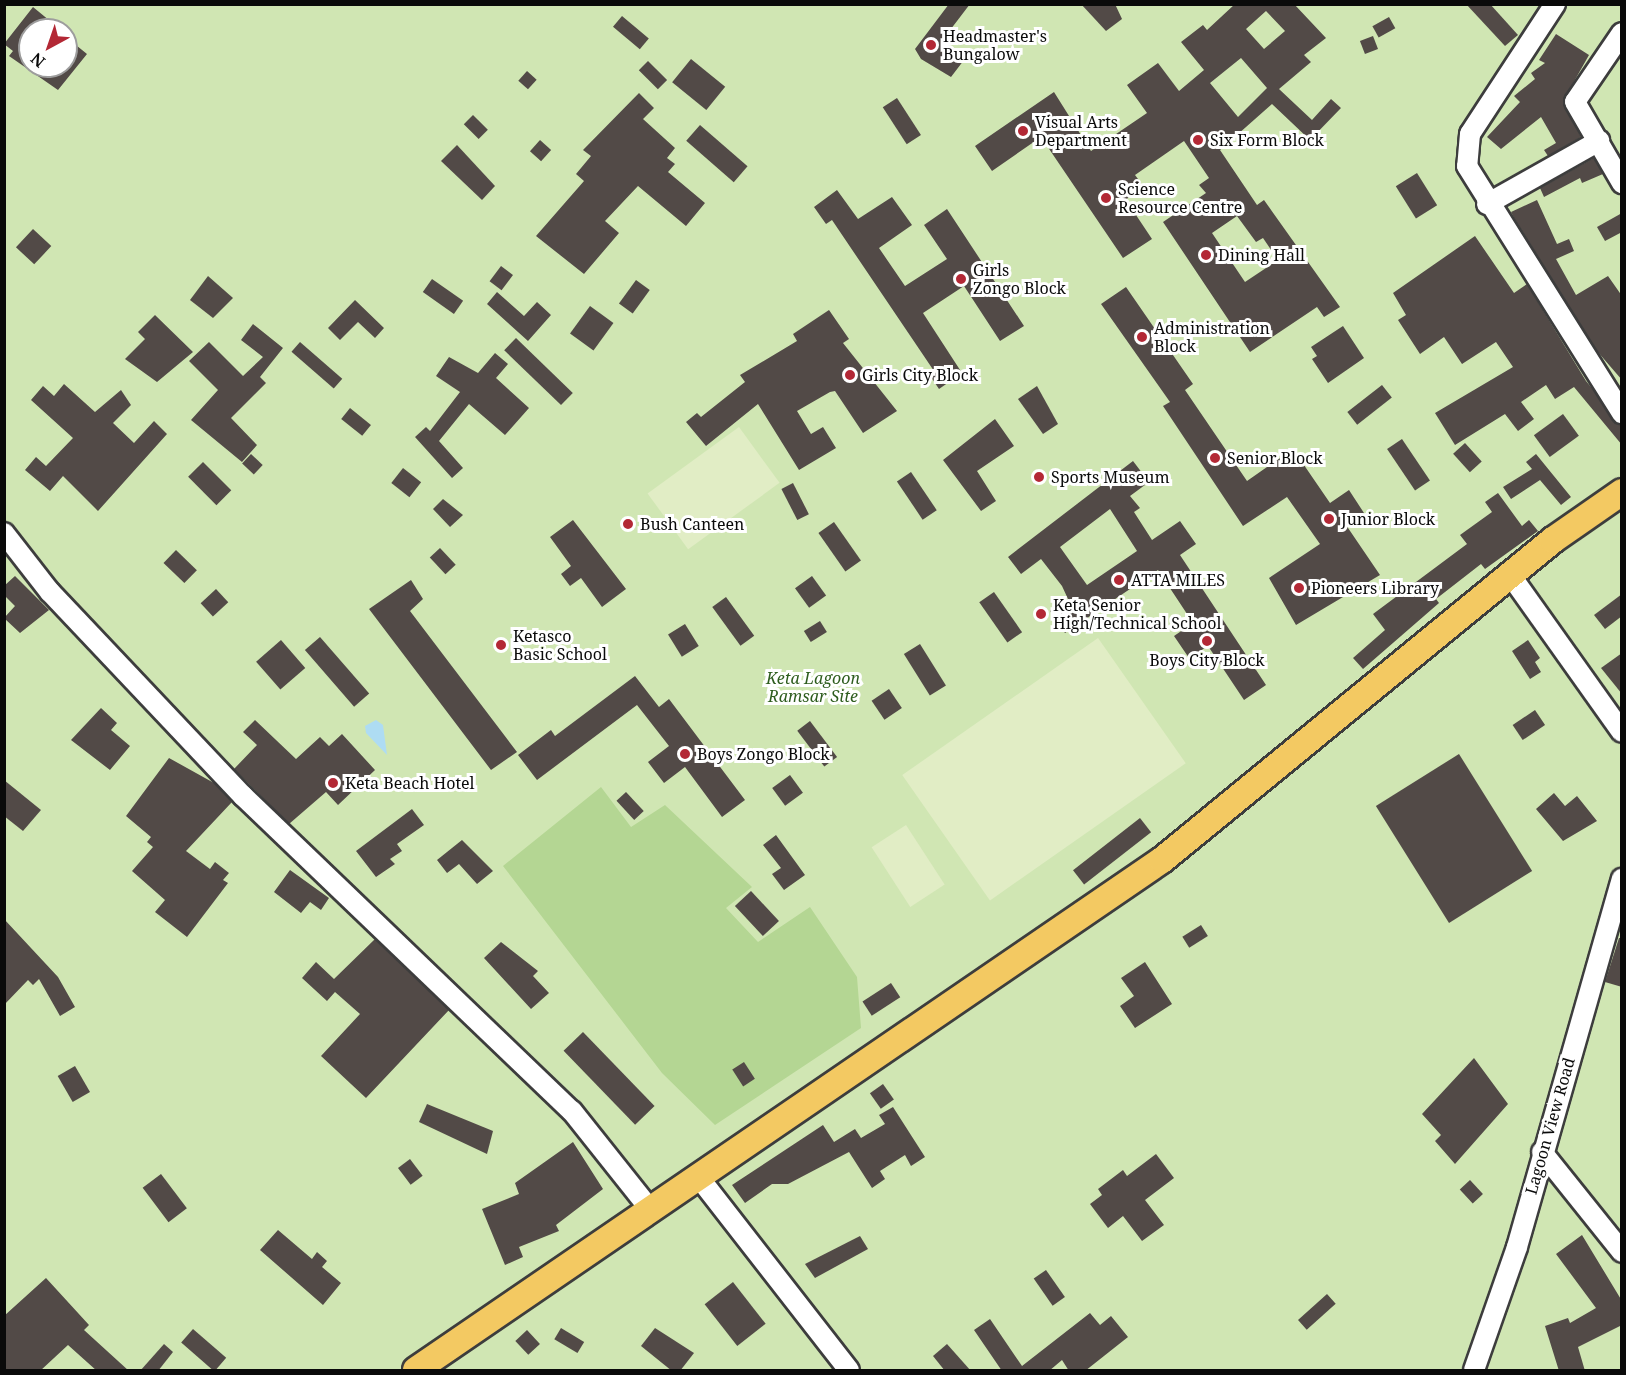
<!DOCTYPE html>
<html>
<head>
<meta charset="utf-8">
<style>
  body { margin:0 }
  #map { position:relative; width:1626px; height:1375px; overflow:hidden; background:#fef9e7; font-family:"Noto Serif",serif }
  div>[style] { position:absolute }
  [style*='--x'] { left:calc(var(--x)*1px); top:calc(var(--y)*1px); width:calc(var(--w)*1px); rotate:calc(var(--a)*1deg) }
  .green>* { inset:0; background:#d0e6b3 }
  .forest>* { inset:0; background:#b4d693 }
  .pitch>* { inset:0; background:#e1edc5; transform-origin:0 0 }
  .water>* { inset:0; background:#aedcf3 }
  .building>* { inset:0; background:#524a47; transform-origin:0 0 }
  .roads { filter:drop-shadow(2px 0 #3d3d3d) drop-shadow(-2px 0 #3d3d3d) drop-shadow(0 2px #3d3d3d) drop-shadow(0 -2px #3d3d3d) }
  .minor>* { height:20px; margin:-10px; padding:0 10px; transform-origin:10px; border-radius:10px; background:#fff }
  .major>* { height:26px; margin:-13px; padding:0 13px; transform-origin:13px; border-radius:13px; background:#f3c962 }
  .dots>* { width:16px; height:16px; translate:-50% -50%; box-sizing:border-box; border:3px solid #fff; border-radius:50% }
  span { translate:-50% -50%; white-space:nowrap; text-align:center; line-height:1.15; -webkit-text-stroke:6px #fff; paint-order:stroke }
  .poi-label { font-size:16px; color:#0a0a0a }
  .left { translate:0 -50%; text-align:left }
  .park-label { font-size:16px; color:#2e5d1e; font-style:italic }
  .street-label { font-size:16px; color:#0a0a0a }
  .frame { position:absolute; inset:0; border:6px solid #0a0a0a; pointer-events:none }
  .north { position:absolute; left:18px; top:18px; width:60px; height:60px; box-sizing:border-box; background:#fff; border:2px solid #9d9d9d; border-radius:50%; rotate:220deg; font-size:16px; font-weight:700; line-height:24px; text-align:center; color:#0a0a0a }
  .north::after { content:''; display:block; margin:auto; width:21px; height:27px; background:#b32835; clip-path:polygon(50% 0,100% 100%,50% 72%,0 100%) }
</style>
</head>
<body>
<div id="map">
  <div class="green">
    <i style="clip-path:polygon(evenodd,5px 5px,1621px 5px,1621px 1370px,5px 1370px,5px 5px,30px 30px,66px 30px,66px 66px,30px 66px,30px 30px)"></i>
  </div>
  <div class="forest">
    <i style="clip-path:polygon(601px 787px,631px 827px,665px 805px,752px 887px,726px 908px,758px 942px,810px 907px,857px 977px,861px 1028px,715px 1125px,662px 1073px,503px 866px)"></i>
  </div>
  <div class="pitch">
    <i style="left:739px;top:427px;width:69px;height:113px;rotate:54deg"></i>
    <i style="left:1098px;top:638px;width:153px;height:239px;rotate:55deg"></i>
    <i style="left:906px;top:825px;width:71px;height:41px;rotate:57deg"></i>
  </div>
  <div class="water">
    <i style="clip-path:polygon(376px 720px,383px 725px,387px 755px,366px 733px,365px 726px)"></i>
  </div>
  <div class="building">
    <i style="clip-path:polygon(949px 4px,970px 4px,941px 42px,964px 60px,951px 77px,921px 59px,915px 49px)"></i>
    <i style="clip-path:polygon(1081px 4px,1115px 4px,1122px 19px,1106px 31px)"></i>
    <i style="clip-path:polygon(evenodd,1235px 4px,1294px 4px,1326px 38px,1304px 55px,1311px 62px,1279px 89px,1312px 120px,1331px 99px,1341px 108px,1310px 140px,1272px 104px,1220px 150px,1257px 205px,1264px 200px,1340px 307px,1324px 317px,1317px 307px,1250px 352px,1163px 222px,1206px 193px,1199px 185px,1209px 178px,1184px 141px,1135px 175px,1141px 183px,1126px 200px,1152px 239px,1123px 258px,1041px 137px,992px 171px,975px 146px,1054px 92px,1091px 151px,1147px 113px,1127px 85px,1158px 63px,1179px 91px,1204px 70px,1181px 42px,1203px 25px,1207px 30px,1235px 4px,1266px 11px,1285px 31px,1264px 49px,1246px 29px,1266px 11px,1235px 4px,1241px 58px,1267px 88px,1238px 117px,1210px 83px,1241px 58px,1235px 4px,1237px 216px,1256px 242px,1263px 238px,1278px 260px,1245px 282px,1212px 233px,1237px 216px)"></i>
    <i style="clip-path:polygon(1466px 4px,1490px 4px,1518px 35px,1505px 46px)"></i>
    <i style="clip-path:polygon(33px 7px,61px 30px,30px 30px,30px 66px,66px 66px,66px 37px,87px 54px,58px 90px,9px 56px,13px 51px,4px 44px)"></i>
    <i style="left:622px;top:16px;width:35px;height:14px;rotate:40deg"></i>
    <i style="left:1389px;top:17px;width:13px;height:19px;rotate:61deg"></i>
    <i style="clip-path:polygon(1556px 34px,1589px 55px,1563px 101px,1581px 137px,1548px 156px,1544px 150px,1556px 143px,1541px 117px,1501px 149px,1487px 137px,1520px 102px,1514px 96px,1535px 79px,1531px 73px,1545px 63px,1539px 60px)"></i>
    <i style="left:1373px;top:36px;width:14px;height:14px;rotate:69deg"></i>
    <i style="left:691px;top:59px;width:44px;height:30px;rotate:39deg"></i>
    <i style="left:648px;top:61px;width:27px;height:13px;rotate:45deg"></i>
    <i style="left:527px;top:71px;width:13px;height:13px;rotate:42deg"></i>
    <i style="clip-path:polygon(639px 93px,654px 108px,643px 119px,675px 148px,667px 158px,675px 164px,668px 172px,705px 203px,686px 226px,638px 186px,605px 221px,619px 233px,584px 274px,536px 236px,584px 181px,576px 174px,591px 156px,583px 150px)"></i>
    <i style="left:897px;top:98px;width:44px;height:17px;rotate:57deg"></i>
    <i style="left:473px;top:115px;width:21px;height:13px;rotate:45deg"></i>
    <i style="left:700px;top:125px;width:63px;height:21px;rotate:41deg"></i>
    <i style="left:540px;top:140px;width:15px;height:15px;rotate:42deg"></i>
    <i style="clip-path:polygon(457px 145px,495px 186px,482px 200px,441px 161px)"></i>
    <i style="clip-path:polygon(1594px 158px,1603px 174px,1582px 183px,1580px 178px,1544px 197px,1540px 188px)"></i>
    <i style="left:1417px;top:173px;width:38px;height:25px;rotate:58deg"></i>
    <i style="clip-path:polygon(837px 190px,858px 219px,892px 197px,912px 225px,879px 248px,905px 286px,947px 259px,924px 225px,947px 209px,1024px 326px,1000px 341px,964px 286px,923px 313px,962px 373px,939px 389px,929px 374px,934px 371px,832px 220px,826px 224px,814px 207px)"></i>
    <i style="clip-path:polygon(1537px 200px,1557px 244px,1569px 239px,1574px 251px,1556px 259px,1576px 295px,1608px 276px,1622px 296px,1622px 380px,1597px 351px,1514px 218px,1511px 212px)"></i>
    <i style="clip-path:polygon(1622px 213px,1622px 232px,1605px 241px,1597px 227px)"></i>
    <i style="left:33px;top:229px;width:25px;height:25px;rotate:43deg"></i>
    <i style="clip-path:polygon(1475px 236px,1514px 293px,1527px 284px,1586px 381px,1622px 425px,1622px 445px,1574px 387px,1555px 399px,1546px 385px,1521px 402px,1534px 419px,1518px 431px,1505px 414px,1455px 445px,1435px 413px,1513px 367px,1496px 342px,1462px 364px,1444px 337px,1420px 354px,1398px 320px,1406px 315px,1393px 293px)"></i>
    <i style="left:501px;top:266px;width:15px;height:19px;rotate:37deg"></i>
    <i style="clip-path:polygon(208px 276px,233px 298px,213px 318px,190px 300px)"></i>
    <i style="left:432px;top:279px;width:38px;height:16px;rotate:35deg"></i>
    <i style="left:636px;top:280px;width:17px;height:29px;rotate:36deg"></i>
    <i style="clip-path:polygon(1126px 287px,1193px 384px,1185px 390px,1247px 481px,1293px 449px,1330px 503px,1349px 490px,1364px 513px,1346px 525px,1380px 575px,1296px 625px,1269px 578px,1320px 544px,1287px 497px,1243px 526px,1163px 406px,1170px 402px,1101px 304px)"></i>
    <i style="clip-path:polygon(497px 292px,524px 316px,537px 302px,551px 315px,528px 341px,487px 304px)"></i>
    <i style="clip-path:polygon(355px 300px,384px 328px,375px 338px,358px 322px,340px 340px,328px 328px)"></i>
    <i style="left:590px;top:306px;width:29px;height:34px;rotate:36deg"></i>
    <i style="clip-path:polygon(829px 310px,849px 339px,843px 343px,897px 411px,863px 433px,835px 391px,830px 392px,797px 411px,811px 434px,823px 427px,836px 448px,799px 470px,758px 404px,706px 446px,686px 422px,697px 413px,701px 417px,745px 382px,740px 375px,797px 341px,793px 334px)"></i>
    <i style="clip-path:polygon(155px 315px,193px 352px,157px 382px,125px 359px,145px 339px,138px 332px)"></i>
    <i style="clip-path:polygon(253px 324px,283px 348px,260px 377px,266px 383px,231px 418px,257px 445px,242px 462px,191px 420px,218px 390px,189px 361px,209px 342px,243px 376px,263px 357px,241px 340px)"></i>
    <i style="clip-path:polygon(1343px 326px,1364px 358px,1328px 383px,1312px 359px,1317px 356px,1311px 347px)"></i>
    <i style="left:516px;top:338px;width:79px;height:17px;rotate:44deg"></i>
    <i style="left:300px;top:342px;width:56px;height:13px;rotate:41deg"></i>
    <i style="clip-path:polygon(495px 353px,508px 364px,496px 378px,529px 408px,505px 435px,469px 404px,439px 441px,463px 468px,452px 478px,415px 437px,426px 427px,430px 431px,460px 392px,436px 376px,449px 357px,478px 373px)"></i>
    <i style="clip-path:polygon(64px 384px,95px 412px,121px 390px,131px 405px,113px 423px,134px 443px,154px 421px,167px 434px,98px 511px,63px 476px,50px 491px,25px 470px,36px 457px,46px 466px,73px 438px,31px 400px,43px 386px,54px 396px)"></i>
    <i style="left:1382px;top:385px;width:16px;height:44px;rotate:52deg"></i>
    <i style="clip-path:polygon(1037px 386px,1058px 424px,1043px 434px,1018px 399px)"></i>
    <i style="left:350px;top:408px;width:27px;height:14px;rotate:39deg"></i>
    <i style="left:1563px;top:414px;width:27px;height:36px;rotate:54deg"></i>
    <i style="clip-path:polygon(995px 419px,1014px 446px,977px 471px,996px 501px,981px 511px,943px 460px)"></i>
    <i style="left:1402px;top:439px;width:50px;height:18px;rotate:56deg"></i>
    <i style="left:1465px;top:443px;width:25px;height:16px;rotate:48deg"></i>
    <i style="left:251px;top:454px;width:16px;height:13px;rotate:43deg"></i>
    <i style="clip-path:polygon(1536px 454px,1571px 497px,1561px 505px,1540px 480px,1511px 499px,1503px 487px,1532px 469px,1526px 462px)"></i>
    <i style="clip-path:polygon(evenodd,1133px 461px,1149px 482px,1130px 496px,1140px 508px,1134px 512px,1152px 540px,1180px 521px,1196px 544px,1180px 555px,1266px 685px,1244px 700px,1208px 646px,1189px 658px,1174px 636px,1193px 623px,1158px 570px,1065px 633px,1050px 611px,1068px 599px,1062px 586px,1041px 559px,1021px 574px,1008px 557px,1133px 461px,1110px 509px,1137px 551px,1087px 585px,1060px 547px,1110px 509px)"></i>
    <i style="left:203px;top:462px;width:40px;height:21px;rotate:45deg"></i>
    <i style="left:403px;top:468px;width:23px;height:19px;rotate:38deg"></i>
    <i style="left:911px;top:472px;width:46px;height:17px;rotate:56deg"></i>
    <i style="left:793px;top:483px;width:35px;height:13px;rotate:63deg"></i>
    <i style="clip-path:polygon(1498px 493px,1522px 526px,1529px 520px,1538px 531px,1485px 569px,1481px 564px,1436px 599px,1439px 603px,1363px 669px,1353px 658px,1385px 630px,1373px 614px,1467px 544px,1460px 535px,1492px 512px,1485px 502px)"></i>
    <i style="clip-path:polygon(443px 499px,463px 515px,450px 527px,433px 509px)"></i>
    <i style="clip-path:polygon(573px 520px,626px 589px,602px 607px,581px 578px,570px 586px,561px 574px,571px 566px,550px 537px)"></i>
    <i style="left:834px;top:522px;width:47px;height:19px;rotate:55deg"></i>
    <i style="left:440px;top:548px;width:23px;height:14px;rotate:47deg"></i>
    <i style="left:176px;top:550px;width:29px;height:18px;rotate:44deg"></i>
    <i style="clip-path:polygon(15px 576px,49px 610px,20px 633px,4px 618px,15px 606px,4px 595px,4px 586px)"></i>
    <i style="left:812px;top:576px;width:24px;height:21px;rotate:54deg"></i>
    <i style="clip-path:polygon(411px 580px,423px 599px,410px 611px,517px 752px,491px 770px,369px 609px)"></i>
    <i style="left:216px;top:589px;width:18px;height:21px;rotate:47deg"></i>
    <i style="left:994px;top:592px;width:49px;height:18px;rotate:55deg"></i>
    <i style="clip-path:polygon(1622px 594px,1622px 616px,1605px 629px,1594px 615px)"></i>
    <i style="left:726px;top:597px;width:48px;height:17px;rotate:54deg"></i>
    <i style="left:820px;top:621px;width:13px;height:19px;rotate:58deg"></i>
    <i style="left:685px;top:624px;width:26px;height:20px;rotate:58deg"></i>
    <i style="left:320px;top:637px;width:75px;height:20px;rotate:49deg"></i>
    <i style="left:281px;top:640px;width:37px;height:33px;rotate:49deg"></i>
    <i style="clip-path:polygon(1528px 640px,1540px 658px,1535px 662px,1541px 672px,1530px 679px,1512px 651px)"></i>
    <i style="left:920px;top:644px;width:49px;height:19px;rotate:58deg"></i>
    <i style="clip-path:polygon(1622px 653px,1622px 694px,1601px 668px)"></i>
    <i style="clip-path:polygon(635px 676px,659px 707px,669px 699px,745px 800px,722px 817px,685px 767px,664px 783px,648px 762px,669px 746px,637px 705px,537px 780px,518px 755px,551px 730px,555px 736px)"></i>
    <i style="left:889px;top:689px;width:23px;height:21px;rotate:56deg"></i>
    <i style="clip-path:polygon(101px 708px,117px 723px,111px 730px,130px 746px,110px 770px,71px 740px)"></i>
    <i style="left:1535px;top:710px;width:18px;height:27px;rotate:56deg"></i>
    <i style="clip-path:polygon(255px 720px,296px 759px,320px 737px,329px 746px,342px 734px,375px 770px,338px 805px,326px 792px,289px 824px,234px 769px,257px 745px,243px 732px)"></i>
    <i style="left:810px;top:721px;width:45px;height:16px;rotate:53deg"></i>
    <i style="left:1459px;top:754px;width:138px;height:98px;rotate:58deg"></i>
    <i style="clip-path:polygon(169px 758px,214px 783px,232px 802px,186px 851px,210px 869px,215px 862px,229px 873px,223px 880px,228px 883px,187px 937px,155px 912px,165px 900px,132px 871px,153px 847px,147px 842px,151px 837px,126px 816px)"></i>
    <i style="left:790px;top:775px;width:22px;height:22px;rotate:54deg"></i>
    <i style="clip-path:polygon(4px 780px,41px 810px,23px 831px,4px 816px)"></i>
    <i style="left:626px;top:792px;width:26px;height:13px;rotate:47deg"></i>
    <i style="clip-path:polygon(1554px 793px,1565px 806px,1577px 796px,1597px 821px,1563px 841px,1536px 809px)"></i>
    <i style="clip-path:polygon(412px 809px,424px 825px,397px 844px,402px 851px,390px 859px,395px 864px,376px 877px,356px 851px)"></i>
    <i style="left:1140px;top:818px;width:18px;height:85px;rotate:52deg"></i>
    <i style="clip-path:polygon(776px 835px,805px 875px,784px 890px,772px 874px,781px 868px,763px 845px)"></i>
    <i style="clip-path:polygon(462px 840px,493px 871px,477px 884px,459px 864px,447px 873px,437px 860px)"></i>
    <i style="clip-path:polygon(290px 870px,329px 898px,321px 910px,310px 902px,301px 913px,274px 892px)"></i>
    <i style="left:751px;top:891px;width:41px;height:22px;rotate:47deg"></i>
    <i style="clip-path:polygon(4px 919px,58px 977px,75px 1007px,60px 1016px,39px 979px,33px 985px,28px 980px,4px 1005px)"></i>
    <i style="left:1201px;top:925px;width:13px;height:22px;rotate:58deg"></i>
    <i style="clip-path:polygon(1619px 938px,1622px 938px,1622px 987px,1605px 982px)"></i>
    <i style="clip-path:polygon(375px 939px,449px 1010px,366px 1098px,321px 1056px,360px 1014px,335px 992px,327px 1001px,302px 978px,316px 962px,334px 979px)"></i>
    <i style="clip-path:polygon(501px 942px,538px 971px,533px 976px,549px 993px,531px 1009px,484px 958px)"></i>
    <i style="clip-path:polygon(1145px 962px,1172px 1004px,1135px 1028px,1120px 1006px,1134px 996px,1121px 978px)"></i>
    <i style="left:891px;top:983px;width:17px;height:34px;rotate:57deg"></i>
    <i style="left:583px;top:1032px;width:103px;height:27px;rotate:46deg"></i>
    <i style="clip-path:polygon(1474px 1058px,1508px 1104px,1455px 1164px,1435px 1141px,1441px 1135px,1422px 1114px)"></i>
    <i style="left:744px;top:1062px;width:20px;height:14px;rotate:57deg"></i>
    <i style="left:75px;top:1066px;width:30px;height:20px;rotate:60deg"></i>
    <i style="left:883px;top:1084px;width:19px;height:16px;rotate:55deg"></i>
    <i style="clip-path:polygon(427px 1104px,493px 1131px,487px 1154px,419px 1122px)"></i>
    <i style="clip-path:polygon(893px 1107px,925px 1157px,911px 1166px,905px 1155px,880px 1171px,885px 1179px,872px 1188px,849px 1152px,788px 1184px,772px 1184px,745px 1203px,732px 1185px,823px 1125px,834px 1142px,855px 1129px,861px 1138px,885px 1124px,879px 1115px)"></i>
    <i style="clip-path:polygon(573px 1142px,603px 1189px,556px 1225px,559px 1231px,519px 1247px,523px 1257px,505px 1265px,482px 1209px,519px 1194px,515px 1183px)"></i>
    <i style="clip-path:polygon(1156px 1154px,1174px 1178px,1145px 1200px,1164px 1225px,1142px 1241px,1123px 1216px,1108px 1228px,1090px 1204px,1102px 1195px,1098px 1189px,1123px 1170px,1127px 1176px)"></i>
    <i style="left:410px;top:1159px;width:21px;height:15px;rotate:53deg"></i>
    <i style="left:161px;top:1174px;width:43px;height:23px;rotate:53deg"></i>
    <i style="left:1470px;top:1180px;width:19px;height:14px;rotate:47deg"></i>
    <i style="clip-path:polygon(278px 1230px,312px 1259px,317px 1252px,327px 1261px,322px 1267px,341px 1283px,323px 1305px,260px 1250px)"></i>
    <i style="clip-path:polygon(1582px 1235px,1622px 1301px,1622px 1325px,1578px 1347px,1585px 1371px,1559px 1371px,1545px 1326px,1568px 1318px,1570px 1323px,1596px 1308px,1556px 1254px)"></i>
    <i style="clip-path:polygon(860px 1236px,868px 1249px,815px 1278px,805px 1264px)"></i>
    <i style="left:1046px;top:1270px;width:33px;height:15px;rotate:55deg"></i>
    <i style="clip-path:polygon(46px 1278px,89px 1325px,84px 1330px,129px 1371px,97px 1371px,68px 1345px,40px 1371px,4px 1371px,4px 1316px)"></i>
    <i style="left:733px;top:1282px;width:53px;height:36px;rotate:52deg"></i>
    <i style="left:1327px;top:1294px;width:13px;height:39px;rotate:48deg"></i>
    <i style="clip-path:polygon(1090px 1313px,1100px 1325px,1111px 1316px,1128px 1337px,1085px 1371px,1069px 1371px,1062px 1360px,1049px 1371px,1002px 1371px,974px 1330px,990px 1319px,1022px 1366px)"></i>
    <i style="left:561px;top:1328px;width:27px;height:13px;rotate:31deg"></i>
    <i style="clip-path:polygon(655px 1328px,694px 1353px,680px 1371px,672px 1371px,641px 1346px)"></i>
    <i style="left:193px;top:1329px;width:44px;height:18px;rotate:41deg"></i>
    <i style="left:527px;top:1330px;width:19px;height:16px;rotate:47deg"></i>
    <i style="clip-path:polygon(164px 1344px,173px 1352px,158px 1371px,140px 1371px)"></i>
    <i style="clip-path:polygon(947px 1344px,971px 1371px,945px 1371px,933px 1356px)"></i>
  </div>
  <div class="roads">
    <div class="minor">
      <i style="--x:1555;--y:4;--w:155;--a:123.2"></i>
      <i style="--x:1470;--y:134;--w:32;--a:95"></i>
      <i style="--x:1467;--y:166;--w:292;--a:57.9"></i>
      <i style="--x:1622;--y:33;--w:83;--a:124.3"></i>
      <i style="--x:1575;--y:102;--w:94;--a:59.9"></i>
      <i style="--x:1487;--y:204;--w:129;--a:-29.4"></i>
      <i style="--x:4;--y:533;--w:75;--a:52.1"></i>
      <i style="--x:50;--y:592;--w:281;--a:46.6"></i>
      <i style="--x:243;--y:796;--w:455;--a:43.8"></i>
      <i style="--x:572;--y:1111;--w:125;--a:51.5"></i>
      <i style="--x:1511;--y:576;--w:191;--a:54.6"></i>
      <i style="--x:1542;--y:1152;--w:128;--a:51.3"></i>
      <i style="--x:697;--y:1175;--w:247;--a:52.1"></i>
      <i style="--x:1474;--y:1370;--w:130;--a:-70.7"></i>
      <i style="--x:1517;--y:1247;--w:383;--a:-74.1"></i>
    </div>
    <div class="major">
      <i style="--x:416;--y:1370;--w:904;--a:-34.36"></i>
      <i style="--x:1162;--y:860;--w:505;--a:-39.3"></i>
      <i style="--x:1553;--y:540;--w:84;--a:-34.8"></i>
    </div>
  </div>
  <div class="dots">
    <i style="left:931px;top:45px;background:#b32835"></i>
    <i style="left:1023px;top:131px;background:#b32835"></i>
    <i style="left:1198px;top:140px;background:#b32835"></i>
    <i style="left:1106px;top:198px;background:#b32835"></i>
    <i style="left:1206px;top:255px;background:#b32835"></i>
    <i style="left:961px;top:279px;background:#b32835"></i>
    <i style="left:1142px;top:337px;background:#b32835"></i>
    <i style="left:850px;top:375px;background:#b32835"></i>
    <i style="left:1215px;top:458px;background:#b32835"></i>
    <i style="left:1039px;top:477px;background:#b32835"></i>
    <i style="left:1329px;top:519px;background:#b32835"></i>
    <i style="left:628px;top:524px;background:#b32835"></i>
    <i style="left:1119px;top:580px;background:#b32835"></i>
    <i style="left:1299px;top:588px;background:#b32835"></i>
    <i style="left:1041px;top:614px;background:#b32835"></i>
    <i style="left:1207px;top:641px;background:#b32835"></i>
    <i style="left:501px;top:645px;background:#b32835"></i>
    <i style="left:685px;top:754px;background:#b32835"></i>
    <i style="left:333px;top:783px;background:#b32835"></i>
  </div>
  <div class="poi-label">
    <span class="left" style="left:943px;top:45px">Headmaster's<br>Bungalow</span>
    <span class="left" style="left:1035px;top:131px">Visual Arts<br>Department</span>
    <span class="left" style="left:1210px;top:140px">Six Form Block</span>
    <span class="left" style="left:1118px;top:198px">Science<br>Resource Centre</span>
    <span class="left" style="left:1218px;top:255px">Dining Hall</span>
    <span class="left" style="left:973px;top:279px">Girls<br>Zongo Block</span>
    <span class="left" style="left:1154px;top:337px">Administration<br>Block</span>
    <span class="left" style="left:862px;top:375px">Girls City Block</span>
    <span class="left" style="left:1227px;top:458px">Senior Block</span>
    <span class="left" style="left:1051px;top:477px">Sports Museum</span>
    <span class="left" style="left:1341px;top:519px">Junior Block</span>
    <span class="left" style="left:640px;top:524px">Bush Canteen</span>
    <span class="left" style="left:1131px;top:580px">ATTA MILES</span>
    <span class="left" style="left:1311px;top:588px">Pioneers Library</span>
    <span class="left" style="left:1053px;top:614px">Keta Senior<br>High/Technical School</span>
    <span class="left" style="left:513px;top:645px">Ketasco<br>Basic School</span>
    <span style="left:1207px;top:660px">Boys City Block</span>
    <span class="left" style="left:697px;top:754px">Boys Zongo Block</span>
    <span class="left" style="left:345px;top:783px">Keta Beach Hotel</span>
  </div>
  <div class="park-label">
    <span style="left:813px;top:687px">Keta Lagoon<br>Ramsar Site</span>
  </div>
  <div class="street-label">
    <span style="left:1550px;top:1126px;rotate:-74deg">Lagoon View Road</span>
  </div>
  <div class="frame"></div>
  <div class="north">N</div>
</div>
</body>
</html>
